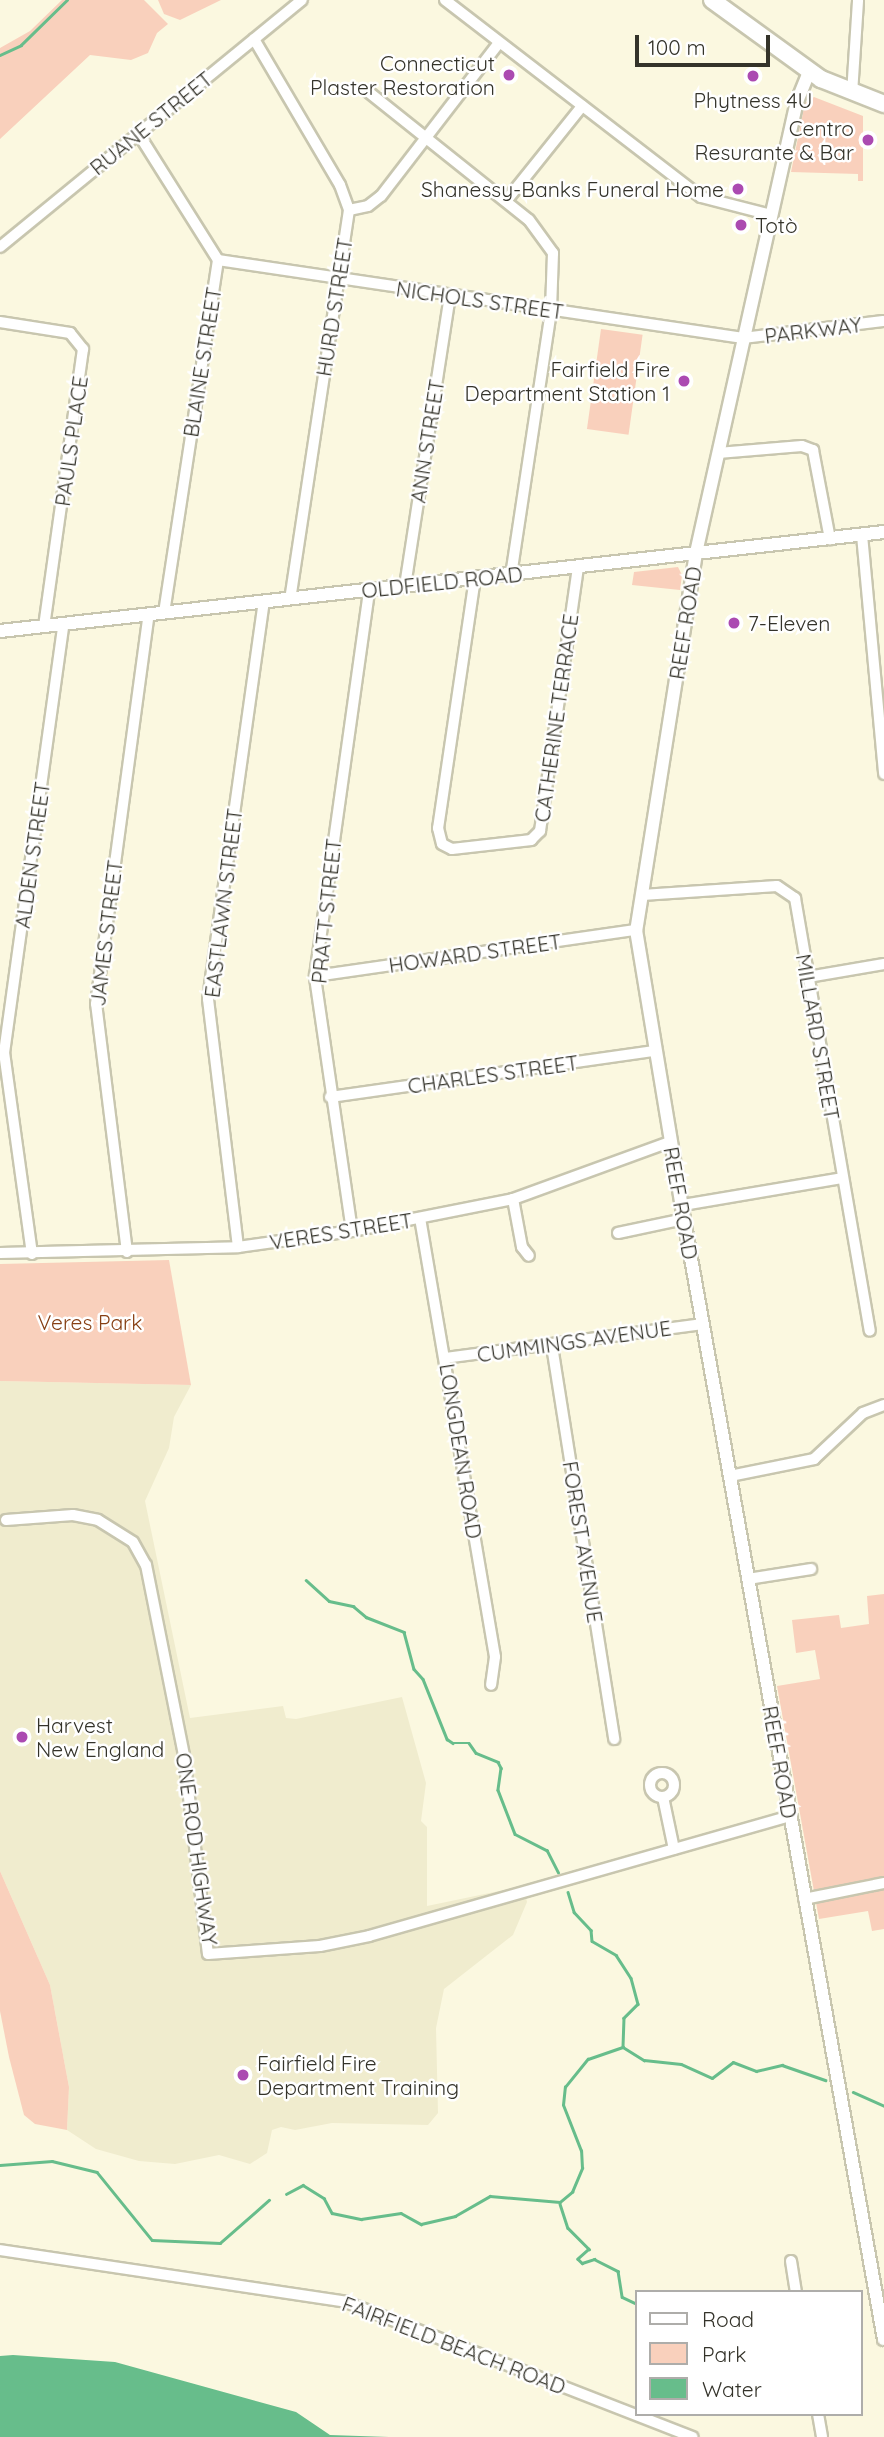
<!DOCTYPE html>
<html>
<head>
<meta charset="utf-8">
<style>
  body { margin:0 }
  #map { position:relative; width:884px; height:2437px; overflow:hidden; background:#fbf8e0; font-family:Quicksand,sans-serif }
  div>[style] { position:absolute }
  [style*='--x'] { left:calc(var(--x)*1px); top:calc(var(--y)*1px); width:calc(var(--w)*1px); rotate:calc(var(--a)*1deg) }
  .built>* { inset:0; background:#f0ecce }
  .green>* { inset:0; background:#f9d0bc; transform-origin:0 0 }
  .water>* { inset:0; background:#67bd8b }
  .stream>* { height:2.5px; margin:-1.25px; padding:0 1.25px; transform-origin:1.25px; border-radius:1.25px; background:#67bd8b }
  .roads { filter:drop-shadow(2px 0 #c8c6af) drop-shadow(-2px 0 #c8c6af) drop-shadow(0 2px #c8c6af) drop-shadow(0 -2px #c8c6af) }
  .minor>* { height:10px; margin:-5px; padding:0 5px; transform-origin:5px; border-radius:5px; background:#fff }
  .minor>.ring { margin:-5px; padding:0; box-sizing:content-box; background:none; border:10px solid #fff; border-radius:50% }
  .tertiary>* { height:12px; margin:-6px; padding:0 6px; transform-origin:6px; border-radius:6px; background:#fff }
  .primary>* { height:16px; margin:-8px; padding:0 8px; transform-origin:8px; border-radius:8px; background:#fff }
  .dots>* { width:19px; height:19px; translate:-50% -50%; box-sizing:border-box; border:4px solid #fff; border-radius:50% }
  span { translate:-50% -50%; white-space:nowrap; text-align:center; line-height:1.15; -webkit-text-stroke:5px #fff; paint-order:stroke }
  .poi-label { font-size:21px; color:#34332a }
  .right { translate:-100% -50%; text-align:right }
  .left { translate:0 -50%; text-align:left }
  .street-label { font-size:21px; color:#34332a }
  .park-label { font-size:21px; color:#873f13 }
  .legend { position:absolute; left:635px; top:2290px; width:228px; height:126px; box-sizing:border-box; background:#fff; border:2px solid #aeadaa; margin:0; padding:9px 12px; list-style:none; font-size:21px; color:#34332a }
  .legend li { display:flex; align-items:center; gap:14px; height:35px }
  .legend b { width:35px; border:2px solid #aeadaa }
  .scale { position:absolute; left:635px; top:35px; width:135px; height:32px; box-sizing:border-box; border:4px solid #34332a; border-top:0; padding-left:9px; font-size:21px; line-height:24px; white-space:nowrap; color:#34332a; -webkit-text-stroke:5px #fff; paint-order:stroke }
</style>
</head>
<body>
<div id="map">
  <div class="built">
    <i style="clip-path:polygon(0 1381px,191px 1385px,174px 1417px,169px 1448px,145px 1501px,190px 1718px,283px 1706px,286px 1718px,296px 1719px,402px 1697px,426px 1783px,421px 1821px,427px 1827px,427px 1906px,523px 1886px,527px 1902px,513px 1935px,444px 1989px,436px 2028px,438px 2113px,428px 2125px,332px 2123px,295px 2130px,281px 2127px,272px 2130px,267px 2153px,250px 2164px,219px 2155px,175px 2164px,139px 2161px,96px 2149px,67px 2130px,69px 2087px,50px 1985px,0 1871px)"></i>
  </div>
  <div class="green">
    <i style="clip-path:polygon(62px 0,144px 0,168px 24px,157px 33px,148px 53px,131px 60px,90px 55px,0 139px,0 48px,30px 31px)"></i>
    <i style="clip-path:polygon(158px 0,221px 0,180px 20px,164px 14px)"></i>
    <i style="clip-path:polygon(814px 97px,863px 116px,863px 181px,858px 181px,858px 174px,791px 172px,805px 103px)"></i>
    <i style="left:601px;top:329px;width:42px;height:101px;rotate:8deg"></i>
    <i style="clip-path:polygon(678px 567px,682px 575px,680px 590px,632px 585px,634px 572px)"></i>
    <i style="clip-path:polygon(169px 1260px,191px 1385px,0 1381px,0 1264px)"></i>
    <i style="clip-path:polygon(884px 1594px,884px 1929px,872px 1931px,868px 1911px,819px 1919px,777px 1686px,820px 1679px,815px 1650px,796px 1653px,792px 1620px,839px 1615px,841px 1628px,869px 1624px,867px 1596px)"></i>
    <i style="clip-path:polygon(0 1871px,50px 1985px,69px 2087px,67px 2130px,35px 2124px,24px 2115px,9px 2057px,0 2011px)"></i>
  </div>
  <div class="water">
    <i style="clip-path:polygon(13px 2355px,115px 2362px,296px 2412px,330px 2435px,389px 2437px,0 2437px,0 2356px)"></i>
  </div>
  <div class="stream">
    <i style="--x:0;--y:55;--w:23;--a:-25"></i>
    <i style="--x:21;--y:45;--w:64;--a:-44.4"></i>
    <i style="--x:306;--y:1580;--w:31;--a:42"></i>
    <i style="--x:329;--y:1601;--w:25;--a:12"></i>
    <i style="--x:353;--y:1606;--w:17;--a:40"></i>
    <i style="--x:366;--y:1617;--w:41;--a:21.5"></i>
    <i style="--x:404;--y:1632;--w:38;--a:75"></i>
    <i style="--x:414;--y:1669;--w:13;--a:48"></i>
    <i style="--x:423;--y:1679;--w:65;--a:68.2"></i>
    <i style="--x:447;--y:1739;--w:7;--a:34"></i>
    <i style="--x:453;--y:1743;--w:16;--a:0"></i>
    <i style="--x:469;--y:1743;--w:12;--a:55"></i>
    <i style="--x:476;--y:1753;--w:24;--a:22"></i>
    <i style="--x:498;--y:1762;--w:7;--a:63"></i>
    <i style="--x:501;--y:1768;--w:22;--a:98"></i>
    <i style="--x:498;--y:1790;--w:47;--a:68.9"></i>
    <i style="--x:515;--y:1834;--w:36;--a:27"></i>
    <i style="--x:547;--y:1850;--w:25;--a:63"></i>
    <i style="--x:568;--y:1892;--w:21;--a:73"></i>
    <i style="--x:574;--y:1912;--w:25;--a:47"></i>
    <i style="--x:591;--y:1930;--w:11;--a:85"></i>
    <i style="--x:592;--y:1941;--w:28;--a:30"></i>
    <i style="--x:616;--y:1955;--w:27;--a:57"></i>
    <i style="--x:631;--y:1978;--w:27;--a:75"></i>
    <i style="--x:638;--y:2004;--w:20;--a:135"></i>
    <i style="--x:624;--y:2018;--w:29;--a:92"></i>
    <i style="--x:853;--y:2092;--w:34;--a:24"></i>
    <i style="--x:0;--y:2165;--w:52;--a:-4.4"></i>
    <i style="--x:52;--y:2161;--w:46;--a:13.7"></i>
    <i style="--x:97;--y:2172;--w:87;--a:51"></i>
    <i style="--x:152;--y:2240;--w:68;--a:2.5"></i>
    <i style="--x:220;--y:2243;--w:65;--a:-41.3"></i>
    <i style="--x:286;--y:2194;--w:19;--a:-28"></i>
    <i style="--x:303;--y:2185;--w:25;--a:32"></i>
    <i style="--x:324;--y:2198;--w:17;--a:62"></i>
    <i style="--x:332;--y:2213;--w:30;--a:12"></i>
    <i style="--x:361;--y:2219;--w:40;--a:-8.5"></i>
    <i style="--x:401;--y:2213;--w:23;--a:29"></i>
    <i style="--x:421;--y:2224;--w:35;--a:-13"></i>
    <i style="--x:455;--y:2216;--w:40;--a:-29.7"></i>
    <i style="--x:490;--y:2196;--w:70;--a:4.9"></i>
    <i style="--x:560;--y:2202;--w:16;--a:-40"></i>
    <i style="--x:572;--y:2192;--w:26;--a:-67"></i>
    <i style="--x:582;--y:2168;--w:17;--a:-93"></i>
    <i style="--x:581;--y:2151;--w:49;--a:-111.4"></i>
    <i style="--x:563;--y:2105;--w:18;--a:-84"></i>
    <i style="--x:565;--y:2087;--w:36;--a:-51"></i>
    <i style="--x:588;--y:2059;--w:37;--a:-19"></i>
    <i style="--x:623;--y:2047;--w:25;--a:32"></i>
    <i style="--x:644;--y:2060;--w:37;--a:6"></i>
    <i style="--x:681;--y:2064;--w:34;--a:24"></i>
    <i style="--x:712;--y:2078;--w:26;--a:-37"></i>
    <i style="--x:733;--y:2062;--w:25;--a:21"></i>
    <i style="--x:756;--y:2071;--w:27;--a:-13"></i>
    <i style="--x:782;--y:2065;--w:46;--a:19.2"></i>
    <i style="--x:560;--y:2204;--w:25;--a:72"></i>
    <i style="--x:568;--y:2228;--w:30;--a:45"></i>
    <i style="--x:589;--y:2249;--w:15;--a:138"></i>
    <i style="--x:578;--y:2259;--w:6;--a:45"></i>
    <i style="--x:582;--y:2263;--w:13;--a:-18"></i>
    <i style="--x:594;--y:2259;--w:27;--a:27"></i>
    <i style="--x:618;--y:2271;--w:26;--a:81"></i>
    <i style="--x:622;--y:2297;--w:17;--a:25"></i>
  </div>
  <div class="roads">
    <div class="minor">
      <i style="--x:445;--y:0;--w:323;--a:37.6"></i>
      <i style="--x:701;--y:197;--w:72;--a:14.4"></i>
      <i style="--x:254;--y:39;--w:169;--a:59.5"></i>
      <i style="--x:340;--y:185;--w:27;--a:70"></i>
      <i style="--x:349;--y:210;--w:392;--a:98.6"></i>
      <i style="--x:366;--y:90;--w:208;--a:38.6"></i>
      <i style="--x:529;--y:220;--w:41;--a:54"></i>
      <i style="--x:553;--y:253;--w:58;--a:92"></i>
      <i style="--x:551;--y:311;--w:266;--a:98.6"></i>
      <i style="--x:852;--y:94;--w:94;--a:-86.3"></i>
      <i style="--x:138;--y:133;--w:150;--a:57.8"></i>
      <i style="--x:218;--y:260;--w:356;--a:98.7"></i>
      <i style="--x:506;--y:201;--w:122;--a:-51.3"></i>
      <i style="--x:349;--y:210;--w:19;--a:-12"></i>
      <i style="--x:368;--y:206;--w:16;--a:-38"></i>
      <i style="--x:381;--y:196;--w:193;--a:-52.4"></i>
      <i style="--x:0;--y:247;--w:390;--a:-39.3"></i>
      <i style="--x:218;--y:260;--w:531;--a:8.45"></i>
      <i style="--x:743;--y:338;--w:141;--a:-6.9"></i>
      <i style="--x:0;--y:322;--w:71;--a:8.9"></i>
      <i style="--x:70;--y:333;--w:21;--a:51"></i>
      <i style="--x:83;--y:349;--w:279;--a:98"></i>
      <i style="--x:718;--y:453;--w:84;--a:-4.8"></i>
      <i style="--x:802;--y:446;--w:12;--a:20"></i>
      <i style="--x:813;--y:450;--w:91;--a:79.2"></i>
      <i style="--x:862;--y:535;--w:240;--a:84.7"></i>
      <i style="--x:475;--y:578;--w:253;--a:98.4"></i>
      <i style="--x:438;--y:828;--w:16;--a:76"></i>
      <i style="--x:442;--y:844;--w:11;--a:27"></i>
      <i style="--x:452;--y:849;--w:80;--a:-6.5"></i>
      <i style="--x:531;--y:840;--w:13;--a:-45"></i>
      <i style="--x:540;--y:831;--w:266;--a:-81.8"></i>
      <i style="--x:405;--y:586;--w:293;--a:-81.2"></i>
      <i style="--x:642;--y:895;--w:135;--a:-3.8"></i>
      <i style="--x:777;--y:886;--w:22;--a:34"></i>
      <i style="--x:795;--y:898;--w:439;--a:80.2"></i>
      <i style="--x:315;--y:976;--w:324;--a:-8.2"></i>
      <i style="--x:808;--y:977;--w:77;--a:-9.7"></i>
      <i style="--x:330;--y:1097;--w:328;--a:-8.1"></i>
      <i style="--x:513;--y:1199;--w:49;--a:79.4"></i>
      <i style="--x:522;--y:1247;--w:11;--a:52"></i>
      <i style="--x:683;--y:1205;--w:161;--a:-9.6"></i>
      <i style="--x:420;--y:1218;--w:445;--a:80.3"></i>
      <i style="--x:495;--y:1657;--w:28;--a:98"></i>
      <i style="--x:352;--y:1231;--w:258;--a:-98.3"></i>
      <i style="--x:315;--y:976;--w:390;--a:-82"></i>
      <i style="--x:618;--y:1233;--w:67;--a:-12"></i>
      <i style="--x:238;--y:1247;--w:250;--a:-96.9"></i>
      <i style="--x:208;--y:999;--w:402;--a:-82"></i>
      <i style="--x:127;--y:1252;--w:250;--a:-97.1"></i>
      <i style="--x:96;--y:1004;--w:394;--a:-82.3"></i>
      <i style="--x:0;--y:1253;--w:238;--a:-1.4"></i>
      <i style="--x:238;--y:1247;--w:115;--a:-8"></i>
      <i style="--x:352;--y:1231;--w:164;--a:-11.2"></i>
      <i style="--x:513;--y:1199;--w:167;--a:-20"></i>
      <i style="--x:32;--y:1254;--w:203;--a:-97.9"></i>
      <i style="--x:4;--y:1053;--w:434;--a:-82.1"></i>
      <i style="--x:552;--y:1346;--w:398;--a:81"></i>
      <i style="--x:445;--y:1358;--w:259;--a:-7.5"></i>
      <i style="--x:730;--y:1476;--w:86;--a:-11.4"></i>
      <i style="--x:814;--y:1459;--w:67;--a:-43.2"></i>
      <i style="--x:863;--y:1413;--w:22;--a:-21"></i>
      <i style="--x:6;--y:1520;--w:67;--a:-4.3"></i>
      <i style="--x:73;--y:1515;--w:25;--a:11"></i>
      <i style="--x:98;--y:1520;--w:41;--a:32.2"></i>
      <i style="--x:133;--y:1542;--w:26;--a:61"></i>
      <i style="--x:146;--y:1565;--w:195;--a:78.7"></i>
      <i style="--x:184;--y:1756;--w:199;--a:83.1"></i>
      <i style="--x:208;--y:1954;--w:112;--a:-4.1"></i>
      <i style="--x:320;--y:1946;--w:50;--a:-11.5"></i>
      <i style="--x:369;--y:1936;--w:437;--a:-15.9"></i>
      <i style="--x:748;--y:1579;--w:64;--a:-9"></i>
      <i class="ring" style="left:650px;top:1773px;width:14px;height:14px"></i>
      <i style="--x:663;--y:1797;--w:53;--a:78.1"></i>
      <i style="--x:804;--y:1899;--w:82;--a:-11.3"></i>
      <i style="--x:0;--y:2250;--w:350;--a:8.5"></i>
      <i style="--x:346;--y:2302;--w:372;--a:21.3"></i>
      <i style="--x:791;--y:2261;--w:31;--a:81"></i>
      <i style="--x:818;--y:2414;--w:23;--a:80"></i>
    </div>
    <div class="tertiary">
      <i style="--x:809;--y:72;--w:31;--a:112"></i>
      <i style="--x:797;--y:101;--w:463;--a:102.6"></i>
      <i style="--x:696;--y:553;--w:382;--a:99"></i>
      <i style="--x:636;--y:930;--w:293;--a:80.6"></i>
      <i style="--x:684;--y:1219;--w:1138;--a:79.88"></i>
      <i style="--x:0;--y:631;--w:890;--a:-6.39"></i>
    </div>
    <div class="primary">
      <i style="--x:712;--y:0;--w:135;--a:35.9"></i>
      <i style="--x:821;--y:79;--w:68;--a:21.6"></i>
    </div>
  </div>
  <div class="dots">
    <i style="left:509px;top:75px;background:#ab4ab1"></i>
    <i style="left:753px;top:76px;background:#ab4ab1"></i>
    <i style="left:868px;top:140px;background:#ab4ab1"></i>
    <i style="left:738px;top:189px;background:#ab4ab1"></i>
    <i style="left:741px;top:225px;background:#ab4ab1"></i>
    <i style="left:684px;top:381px;background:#ab4ab1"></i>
    <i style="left:734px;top:623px;background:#ab4ab1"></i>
    <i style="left:22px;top:1737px;background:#ab4ab1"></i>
    <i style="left:243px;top:2075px;background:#ab4ab1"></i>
  </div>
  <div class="poi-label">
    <span class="right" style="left:495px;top:75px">Connecticut<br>Plaster Restoration</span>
    <span style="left:753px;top:100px">Phytness 4U</span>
    <span class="right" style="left:854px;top:140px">Centro<br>Resurante &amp; Bar</span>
    <span class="right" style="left:724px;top:189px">Shanessy-Banks Funeral Home</span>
    <span class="left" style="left:755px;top:225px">Totò</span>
    <span class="right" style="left:670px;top:381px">Fairfield Fire<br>Department Station 1</span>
    <span class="left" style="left:748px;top:623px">7-Eleven</span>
    <span class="left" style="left:36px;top:1737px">Harvest<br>New England</span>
    <span class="left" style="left:257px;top:2075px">Fairfield Fire<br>Department Training</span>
  </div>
  <div class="street-label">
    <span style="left:151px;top:123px;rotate:-39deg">RUANE STREET</span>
    <span style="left:480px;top:300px;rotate:8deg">NICHOLS STREET</span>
    <span style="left:334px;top:307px;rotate:-81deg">HURD STREET</span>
    <span style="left:813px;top:330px;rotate:-7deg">PARKWAY</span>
    <span style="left:202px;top:362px;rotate:-81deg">BLAINE STREET</span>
    <span style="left:71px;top:441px;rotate:-82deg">PAULS PLACE</span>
    <span style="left:427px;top:441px;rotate:-81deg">ANN STREET</span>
    <span style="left:442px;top:582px;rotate:-6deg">OLDFIELD ROAD</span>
    <span style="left:685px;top:623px;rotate:-81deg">REEF ROAD</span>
    <span style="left:556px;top:718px;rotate:-82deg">CATHERINE TERRACE</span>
    <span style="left:32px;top:855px;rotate:-82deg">ALDEN STREET</span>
    <span style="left:223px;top:903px;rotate:-83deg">EASTLAWN STREET</span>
    <span style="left:326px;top:911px;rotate:-84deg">PRATT STREET</span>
    <span style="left:106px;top:933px;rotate:-83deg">JAMES STREET</span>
    <span style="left:475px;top:953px;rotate:-8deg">HOWARD STREET</span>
    <span style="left:818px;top:1037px;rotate:80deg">MILLARD STREET</span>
    <span style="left:493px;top:1074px;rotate:-8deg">CHARLES STREET</span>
    <span style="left:681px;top:1203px;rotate:80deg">REEF ROAD</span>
    <span style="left:341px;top:1231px;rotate:-9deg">VERES STREET</span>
    <span style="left:574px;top:1341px;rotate:-8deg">CUMMINGS AVENUE</span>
    <span style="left:461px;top:1451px;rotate:81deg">LONGDEAN ROAD</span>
    <span style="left:583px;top:1542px;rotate:81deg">FOREST AVENUE</span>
    <span style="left:780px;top:1762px;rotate:80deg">REEF ROAD</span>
    <span style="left:197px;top:1849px;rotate:82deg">ONE ROD HIGHWAY</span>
    <span style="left:454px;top:2345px;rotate:21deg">FAIRFIELD BEACH ROAD</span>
  </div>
  <div class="park-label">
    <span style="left:90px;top:1322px">Veres Park</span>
  </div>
  <ul class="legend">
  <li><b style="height:9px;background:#fff"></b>Road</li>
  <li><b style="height:19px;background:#f9d0bc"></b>Park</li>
  <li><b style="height:19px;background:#67bd8b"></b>Water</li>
  </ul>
  <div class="scale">100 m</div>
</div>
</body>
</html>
